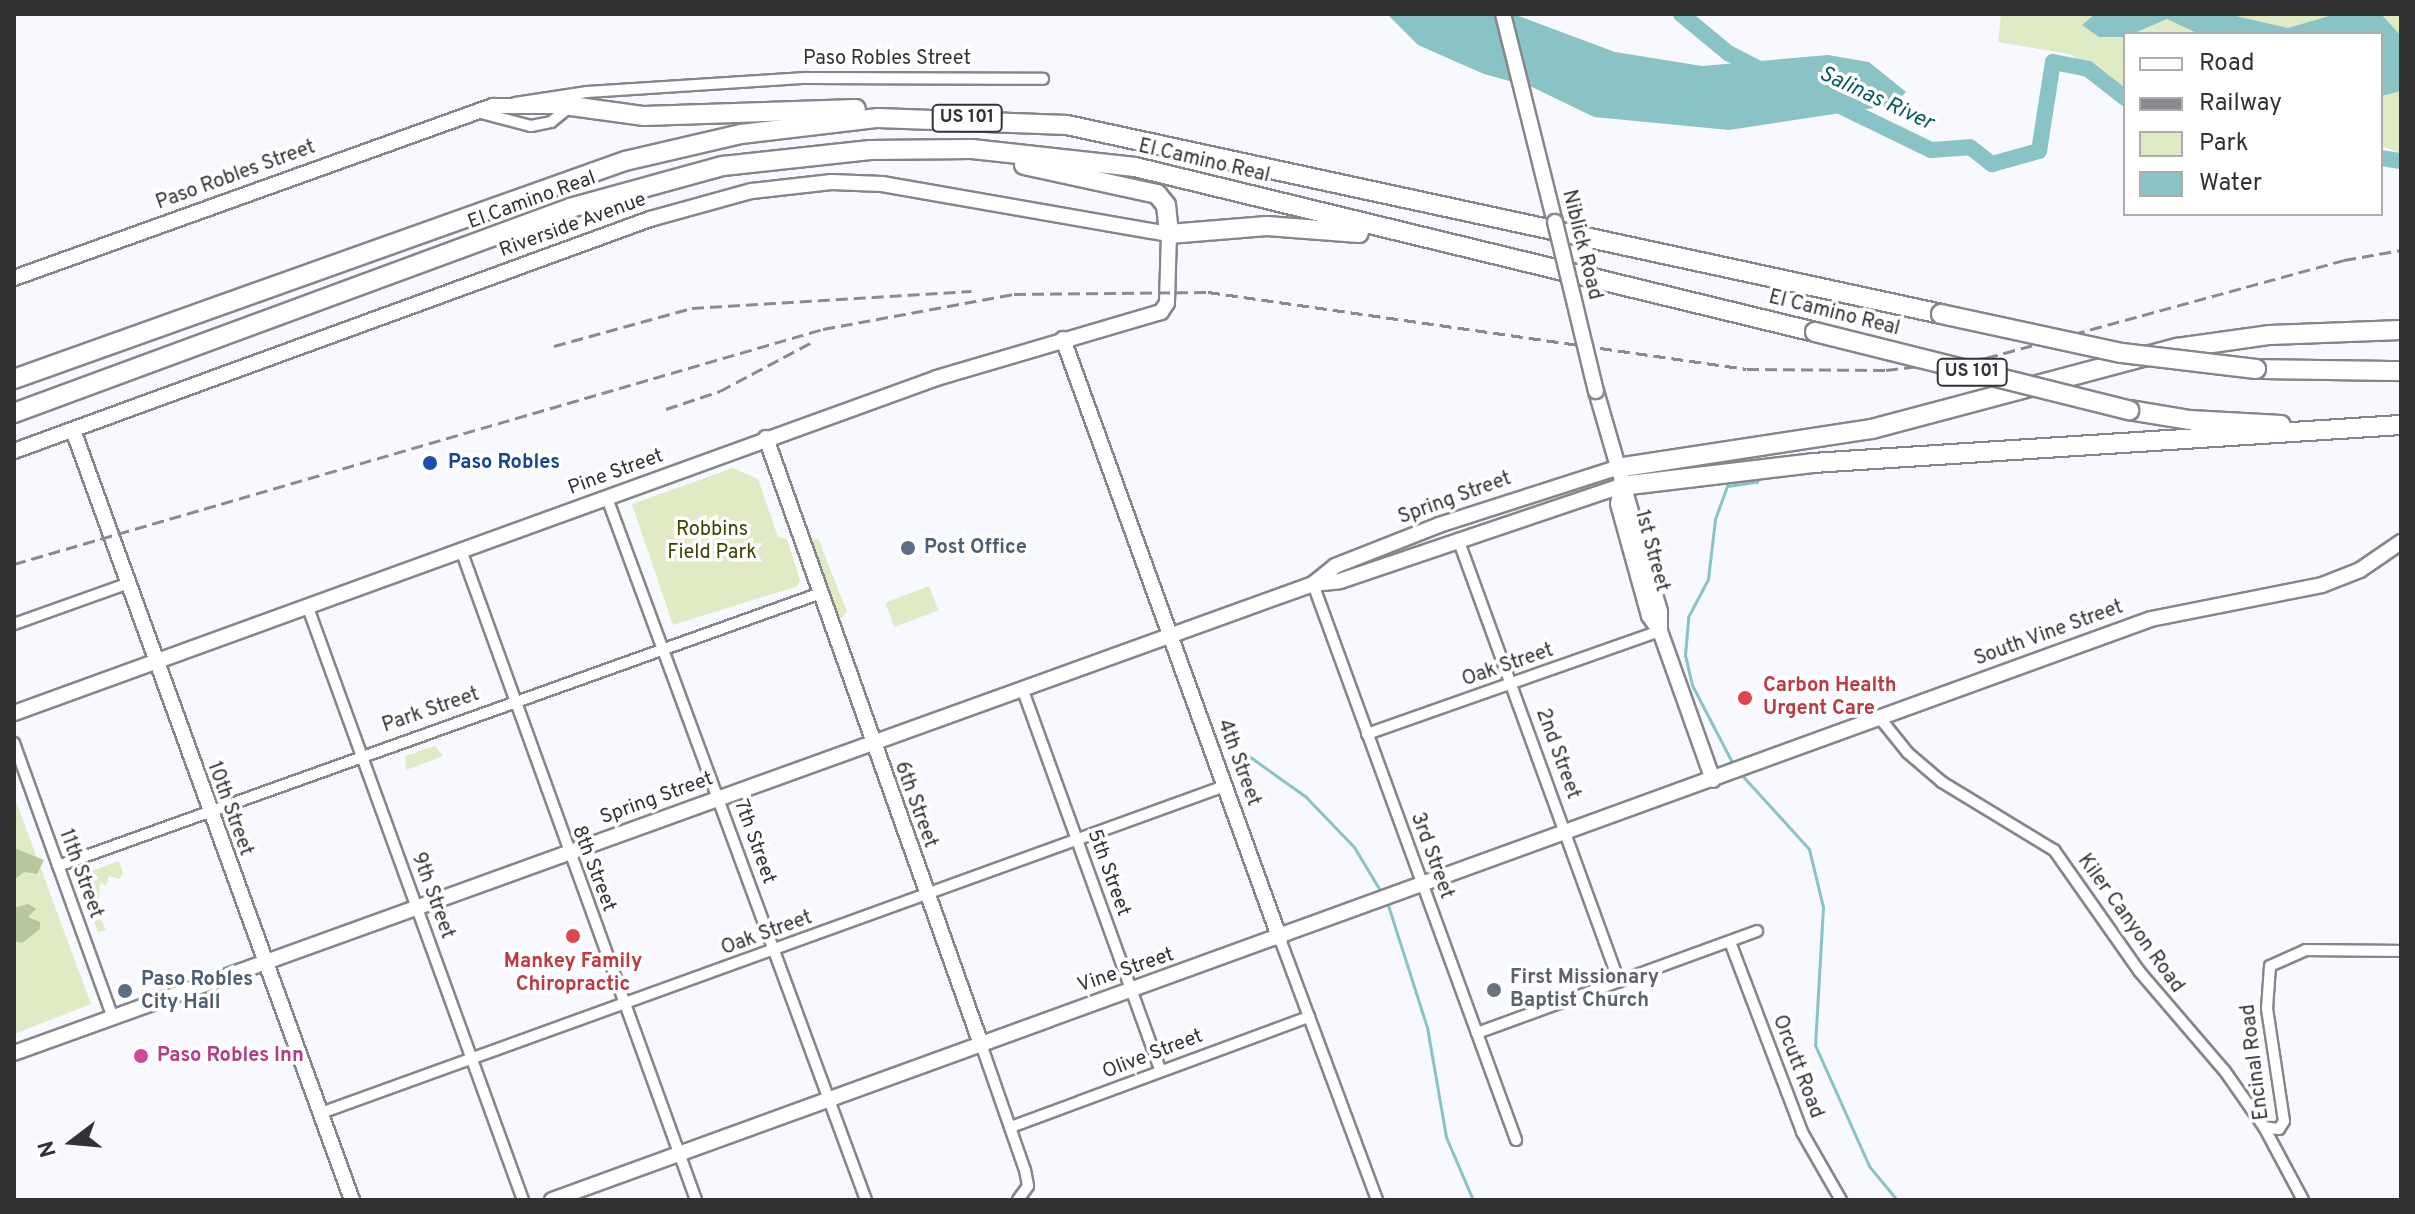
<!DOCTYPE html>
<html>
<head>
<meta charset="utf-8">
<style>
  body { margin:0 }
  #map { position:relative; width:2415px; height:1214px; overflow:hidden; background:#f8f8ff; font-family:Overpass,sans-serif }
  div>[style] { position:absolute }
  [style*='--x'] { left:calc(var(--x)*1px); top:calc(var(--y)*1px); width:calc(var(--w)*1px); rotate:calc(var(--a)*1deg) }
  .green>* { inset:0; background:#deebc5; transform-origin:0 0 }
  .forest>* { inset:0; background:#b8c69c }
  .water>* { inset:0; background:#8ac3c5 }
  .stream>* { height:3px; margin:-1.5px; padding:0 1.5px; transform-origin:1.5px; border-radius:1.5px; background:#8ac3c5 }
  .river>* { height:16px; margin:-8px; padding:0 8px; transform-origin:8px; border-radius:8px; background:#8ac3c5 }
  .roads { filter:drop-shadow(2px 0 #85858b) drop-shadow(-2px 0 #85858b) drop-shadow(0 2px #85858b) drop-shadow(0 -2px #85858b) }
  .street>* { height:10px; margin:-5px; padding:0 5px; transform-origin:5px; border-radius:5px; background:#fff }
  .secondary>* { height:14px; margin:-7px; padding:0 7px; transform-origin:7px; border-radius:7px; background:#fff }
  .highway>* { height:18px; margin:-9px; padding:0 9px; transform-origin:9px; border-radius:9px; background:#fff }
  .rail>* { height:3px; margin-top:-1.5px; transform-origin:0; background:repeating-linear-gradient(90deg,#8b8b8f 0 12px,transparent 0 18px) }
  .bridges { filter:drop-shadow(2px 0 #85858b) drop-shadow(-2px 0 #85858b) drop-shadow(0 2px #85858b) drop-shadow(0 -2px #85858b) }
  .secondary-bridge>* { height:14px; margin:-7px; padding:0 7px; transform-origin:7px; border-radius:7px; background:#fff }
  .highway-bridge>* { height:18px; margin:-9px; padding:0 9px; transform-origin:9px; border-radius:9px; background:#fff }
  .dots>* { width:22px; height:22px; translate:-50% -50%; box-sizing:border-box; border:4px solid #fff; border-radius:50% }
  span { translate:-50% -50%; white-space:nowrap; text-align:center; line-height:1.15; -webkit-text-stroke:7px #fff; paint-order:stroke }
  .shield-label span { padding:2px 6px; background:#fff; border:2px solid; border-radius:6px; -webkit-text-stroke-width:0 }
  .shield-label { font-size:18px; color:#323234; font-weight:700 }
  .street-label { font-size:20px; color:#323234 }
  .transit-label { font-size:20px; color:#164399; font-weight:700 }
  .left { translate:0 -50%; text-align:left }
  .park-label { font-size:20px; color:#364500 }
  .service-label { font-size:20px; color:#4e5e75; font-weight:700 }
  .health-label { font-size:20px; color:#be3a42; font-weight:700 }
  .worship-label { font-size:20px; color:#5b616d; font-weight:700 }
  .hotel-label { font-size:20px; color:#b23c85; font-weight:700 }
  .water-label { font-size:22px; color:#055b5d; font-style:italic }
  .frame { position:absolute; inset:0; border:16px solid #323234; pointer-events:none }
  .legend { position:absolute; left:2123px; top:32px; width:260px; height:184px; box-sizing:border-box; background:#fff; border:2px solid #adadae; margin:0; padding:10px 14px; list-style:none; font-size:24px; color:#323234 }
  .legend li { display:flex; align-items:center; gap:16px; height:40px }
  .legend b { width:40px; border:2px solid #adadae }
  .north { position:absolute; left:32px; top:1102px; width:80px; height:80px; -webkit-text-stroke:6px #fff; paint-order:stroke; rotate:254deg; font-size:22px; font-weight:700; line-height:32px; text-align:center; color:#323234 }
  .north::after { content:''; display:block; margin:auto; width:28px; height:36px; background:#323234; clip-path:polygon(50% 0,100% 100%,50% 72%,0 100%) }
</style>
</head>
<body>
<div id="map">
  <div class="green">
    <i style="clip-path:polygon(2001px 14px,2401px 14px,2401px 153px,2381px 146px,2381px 34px,2125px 34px,2125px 87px,2114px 87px,2070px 54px,1998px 42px)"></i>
    <i style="clip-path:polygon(733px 468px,758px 479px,778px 537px,787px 539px,800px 580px,798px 586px,673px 625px,632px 504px)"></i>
    <i style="clip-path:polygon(818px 538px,847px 612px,840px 620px,811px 541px)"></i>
    <i style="left:929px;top:586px;width:26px;height:47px;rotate:69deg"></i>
    <i style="clip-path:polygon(435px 746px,443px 756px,406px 770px,405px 756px)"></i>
    <i style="clip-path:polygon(14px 796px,91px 1004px,14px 1034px)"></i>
    <i style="clip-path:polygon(119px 861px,123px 873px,120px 879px,109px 876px,106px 886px,100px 882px,98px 913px,106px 930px,98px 932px,80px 880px,83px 874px)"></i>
  </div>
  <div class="forest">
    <i style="clip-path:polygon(14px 848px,44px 860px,37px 874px,24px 872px,14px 880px)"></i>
    <i style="clip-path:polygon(28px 904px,36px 909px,28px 917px,40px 922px,40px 929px,22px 943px,14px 941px,14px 908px)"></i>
  </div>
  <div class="water">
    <i style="clip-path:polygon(1387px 14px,1513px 14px,1615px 52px,1702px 66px,1828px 55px,1869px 62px,1906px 92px,1894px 105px,1729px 130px,1594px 117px,1532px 87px,1484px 74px,1418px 45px)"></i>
    <i style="clip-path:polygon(2095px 14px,2227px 14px,2288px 28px,2336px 14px,2381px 14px,2401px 36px,2401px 91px,2381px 96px,2381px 34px,2199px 34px,2167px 19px,2125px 37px,2099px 37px,2082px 25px)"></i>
  </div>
  <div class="stream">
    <i style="--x:1246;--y:754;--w:74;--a:35.6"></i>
    <i style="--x:1306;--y:797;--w:69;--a:46.2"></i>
    <i style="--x:1354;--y:847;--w:52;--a:59"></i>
    <i style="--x:1734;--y:766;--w:91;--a:-117.4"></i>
    <i style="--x:1692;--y:685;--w:31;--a:-103"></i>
    <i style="--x:1685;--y:655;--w:38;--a:-85"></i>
    <i style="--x:1688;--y:617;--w:43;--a:-62.2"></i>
    <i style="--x:1708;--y:579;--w:60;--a:-83.3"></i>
    <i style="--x:1715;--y:519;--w:35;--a:-70"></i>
    <i style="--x:1727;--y:486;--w:30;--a:-8"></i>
    <i style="--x:1757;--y:482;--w:7;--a:-74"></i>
    <i style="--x:1739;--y:772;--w:104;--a:47.7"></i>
    <i style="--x:1809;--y:849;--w:60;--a:76.4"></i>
    <i style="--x:1823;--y:907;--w:138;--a:93.3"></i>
    <i style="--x:1815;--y:1045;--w:133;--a:65.9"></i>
    <i style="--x:1869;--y:1166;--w:44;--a:50.5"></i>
    <i style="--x:1387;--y:902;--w:131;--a:72.3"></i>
    <i style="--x:1427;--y:1027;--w:112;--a:80.2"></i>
    <i style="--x:1446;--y:1137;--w:69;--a:66.8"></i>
  </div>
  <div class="river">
    <i style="--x:1681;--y:14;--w:61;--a:39.7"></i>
    <i style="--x:1728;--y:53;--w:39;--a:27"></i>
    <i style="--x:1832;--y:102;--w:110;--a:25.9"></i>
    <i style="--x:1931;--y:150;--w:39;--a:-4"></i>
    <i style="--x:1970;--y:147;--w:28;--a:38"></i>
    <i style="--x:1992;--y:164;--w:49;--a:-15.5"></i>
    <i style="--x:2039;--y:151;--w:90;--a:-81.1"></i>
    <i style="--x:2053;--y:62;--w:36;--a:11"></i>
    <i style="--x:2088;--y:69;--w:47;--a:38.1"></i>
    <i style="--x:2381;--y:158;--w:20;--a:9"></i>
  </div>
  <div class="roads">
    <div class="street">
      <i style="--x:515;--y:103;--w:73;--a:-8.7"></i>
      <i style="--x:587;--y:92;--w:219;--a:-3.7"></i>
      <i style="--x:806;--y:78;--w:237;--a:0.2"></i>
      <i style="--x:481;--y:113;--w:52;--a:14.6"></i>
      <i style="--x:531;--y:126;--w:20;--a:-11"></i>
      <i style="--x:551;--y:122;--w:27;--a:-39"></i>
      <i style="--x:607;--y:498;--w:748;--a:69.75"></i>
      <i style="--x:1458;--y:539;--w:471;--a:70"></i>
      <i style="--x:461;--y:550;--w:691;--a:70.12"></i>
      <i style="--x:1313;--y:584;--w:592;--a:69.94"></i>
      <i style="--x:307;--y:605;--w:633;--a:70.05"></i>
      <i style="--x:14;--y:624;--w:122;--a:-19.6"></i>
      <i style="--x:1022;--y:688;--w:406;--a:70.1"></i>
      <i style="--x:1879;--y:717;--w:46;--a:51.1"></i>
      <i style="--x:1908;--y:753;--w:45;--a:40.5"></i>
      <i style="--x:1942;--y:782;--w:131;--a:31.3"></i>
      <i style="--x:2054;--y:850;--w:148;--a:54.9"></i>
      <i style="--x:2139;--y:971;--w:130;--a:49.4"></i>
      <i style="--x:2224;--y:1070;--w:70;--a:54.9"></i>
      <i style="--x:2264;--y:1127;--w:83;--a:61.9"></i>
      <i style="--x:1367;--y:734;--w:311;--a:-19.4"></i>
      <i style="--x:14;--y:743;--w:292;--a:70.2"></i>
      <i style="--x:58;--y:866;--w:807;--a:-19.69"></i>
      <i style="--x:1280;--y:939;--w:278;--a:69.6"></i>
      <i style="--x:1730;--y:942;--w:203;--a:69.2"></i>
      <i style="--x:1802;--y:1132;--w:78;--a:60.2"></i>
      <i style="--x:1477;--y:1033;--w:298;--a:-20"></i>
      <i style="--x:981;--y:1044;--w:133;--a:70.8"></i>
      <i style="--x:1025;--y:1170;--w:16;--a:79"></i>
      <i style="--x:1028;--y:1186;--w:17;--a:126"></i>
      <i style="--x:321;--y:1113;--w:961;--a:-19.89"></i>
      <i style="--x:1011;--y:1127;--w:318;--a:-20.3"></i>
      <i style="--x:2264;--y:1127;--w:15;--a:8"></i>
      <i style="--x:2279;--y:1129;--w:9;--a:-58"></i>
      <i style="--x:2284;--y:1121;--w:113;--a:-98.6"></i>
      <i style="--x:2267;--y:1009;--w:43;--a:-86"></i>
      <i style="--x:2270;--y:966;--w:39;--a:-24"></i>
      <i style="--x:2306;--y:950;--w:95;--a:0.6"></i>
    </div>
    <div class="secondary">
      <i style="--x:1503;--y:14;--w:214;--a:76"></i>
      <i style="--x:14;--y:278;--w:509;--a:-19.75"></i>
      <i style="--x:493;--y:106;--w:78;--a:0"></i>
      <i style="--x:1063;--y:339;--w:638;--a:70.12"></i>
      <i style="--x:1596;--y:391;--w:230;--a:73.8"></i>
      <i style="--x:1660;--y:612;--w:19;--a:90"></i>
      <i style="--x:73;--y:430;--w:819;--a:70.08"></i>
      <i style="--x:766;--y:438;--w:643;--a:70.47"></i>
      <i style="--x:14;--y:451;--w:677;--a:-20.04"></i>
      <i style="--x:650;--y:219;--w:106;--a:-15.4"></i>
      <i style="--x:752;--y:191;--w:80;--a:-6.5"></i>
      <i style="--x:831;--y:182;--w:51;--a:2.2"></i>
      <i style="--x:882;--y:184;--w:291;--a:9.9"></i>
      <i style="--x:1169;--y:234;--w:69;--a:91.7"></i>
      <i style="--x:1167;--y:303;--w:11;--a:124"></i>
      <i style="--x:1161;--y:312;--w:234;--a:163.6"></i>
      <i style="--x:937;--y:378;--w:982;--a:160.05"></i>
      <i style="--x:1621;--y:486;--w:18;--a:99"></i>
      <i style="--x:1618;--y:504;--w:116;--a:74.5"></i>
      <i style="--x:1649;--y:616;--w:19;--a:54"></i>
      <i style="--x:1660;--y:631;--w:158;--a:70.4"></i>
      <i style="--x:1313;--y:584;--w:28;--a:-39"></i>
      <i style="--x:1335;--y:566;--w:112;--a:-21.5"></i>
      <i style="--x:1439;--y:525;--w:187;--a:-17.8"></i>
      <i style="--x:14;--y:1053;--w:1381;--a:-19.85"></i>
      <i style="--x:1313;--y:584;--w:27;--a:-6"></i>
      <i style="--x:1340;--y:581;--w:297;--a:-18.7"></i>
      <i style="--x:552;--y:1200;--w:1701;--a:-19.97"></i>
      <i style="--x:2151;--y:619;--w:174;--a:-11.2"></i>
      <i style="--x:2322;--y:585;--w:41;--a:-21.5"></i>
      <i style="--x:2360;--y:570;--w:50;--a:-34.3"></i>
    </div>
    <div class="highway">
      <i style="--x:571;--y:106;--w:74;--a:7.8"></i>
      <i style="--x:644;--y:116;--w:212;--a:-1.9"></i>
      <i style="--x:1024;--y:165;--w:136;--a:12.3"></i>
      <i style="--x:1157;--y:194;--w:14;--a:51"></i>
      <i style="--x:1166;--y:205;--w:29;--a:84"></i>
      <i style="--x:1169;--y:234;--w:98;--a:-4.7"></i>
      <i style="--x:1267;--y:226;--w:92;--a:4.4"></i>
      <i style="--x:2256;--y:369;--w:145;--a:0.8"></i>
      <i style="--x:14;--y:379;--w:649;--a:-19.64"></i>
      <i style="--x:625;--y:161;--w:119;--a:-13.1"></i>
      <i style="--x:741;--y:134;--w:138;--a:-6.7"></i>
      <i style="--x:878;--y:118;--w:189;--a:2.1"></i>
      <i style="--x:1067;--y:125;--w:894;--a:12.2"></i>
      <i style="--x:2129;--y:410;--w:62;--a:9.3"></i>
      <i style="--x:2190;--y:420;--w:91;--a:3.1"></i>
      <i style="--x:14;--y:413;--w:593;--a:-20.24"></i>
      <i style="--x:570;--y:208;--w:159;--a:-15.4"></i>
      <i style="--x:723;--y:166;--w:148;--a:-6.2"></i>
      <i style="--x:870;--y:150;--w:102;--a:-0.6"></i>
      <i style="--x:972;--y:149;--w:164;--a:6.3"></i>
      <i style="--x:1135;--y:167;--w:700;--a:13.64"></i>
      <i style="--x:1617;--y:468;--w:258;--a:-8.7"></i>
      <i style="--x:1872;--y:429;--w:316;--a:-14.9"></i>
      <i style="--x:2177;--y:348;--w:94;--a:-8"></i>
      <i style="--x:2270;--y:335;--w:131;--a:-2.2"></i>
      <i style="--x:1621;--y:486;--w:193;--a:-6.8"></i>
      <i style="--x:1813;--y:463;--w:589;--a:-3.7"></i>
    </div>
  </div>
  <div class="rail">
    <i style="--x:554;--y:346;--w:143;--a:-15.4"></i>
    <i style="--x:692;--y:308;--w:280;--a:-3.5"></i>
    <i style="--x:666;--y:409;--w:57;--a:-18.4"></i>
    <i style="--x:720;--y:391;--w:104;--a:-28"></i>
    <i style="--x:14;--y:564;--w:842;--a:-16.2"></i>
    <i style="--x:823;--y:329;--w:194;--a:-10.4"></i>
    <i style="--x:1014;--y:294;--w:194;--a:-0.6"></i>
    <i style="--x:1208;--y:292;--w:544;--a:8.13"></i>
    <i style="--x:1747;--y:369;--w:139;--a:0.4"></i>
    <i style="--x:1886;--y:370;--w:101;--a:-6.8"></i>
    <i style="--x:1986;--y:358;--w:371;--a:-15.3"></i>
    <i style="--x:2344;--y:260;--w:58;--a:-10"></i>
  </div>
  <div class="bridges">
    <div class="secondary-bridge">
      <i style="--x:1555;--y:222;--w:174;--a:76.4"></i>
    </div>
    <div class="highway-bridge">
      <i style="--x:1941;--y:314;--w:185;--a:12.2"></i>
      <i style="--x:2122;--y:353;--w:135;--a:6.8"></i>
      <i style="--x:1815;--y:332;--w:324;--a:14"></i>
    </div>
  </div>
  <div class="dots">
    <i style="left:430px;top:463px;background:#1a4fb4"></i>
    <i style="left:908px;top:548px;background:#5c6f8a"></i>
    <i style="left:1745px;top:698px;background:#e0444e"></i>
    <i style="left:573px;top:936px;background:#e0444e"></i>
    <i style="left:1494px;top:990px;background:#6b7280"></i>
    <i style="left:125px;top:991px;background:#5c6f8a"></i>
    <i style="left:141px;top:1056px;background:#d1479c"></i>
  </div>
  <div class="shield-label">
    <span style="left:967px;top:118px">US 101</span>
    <span style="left:1972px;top:372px">US 101</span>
  </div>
  <div class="street-label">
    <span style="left:887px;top:59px">Paso Robles Street</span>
    <span style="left:1204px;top:162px;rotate:13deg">El Camino Real</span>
    <span style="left:236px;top:176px;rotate:-20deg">Paso Robles Street</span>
    <span style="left:532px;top:201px;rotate:-20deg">El Camino Real</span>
    <span style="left:573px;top:226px;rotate:-20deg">Riverside Avenue</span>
    <span style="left:1581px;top:245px;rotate:76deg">Niblick Road</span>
    <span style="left:1834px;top:314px;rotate:14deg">El Camino Real</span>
    <span style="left:616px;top:473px;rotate:-20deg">Pine Street</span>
    <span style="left:1455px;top:499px;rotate:-20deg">Spring Street</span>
    <span style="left:1651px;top:551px;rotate:75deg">1st Street</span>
    <span style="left:2049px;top:634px;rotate:-20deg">South Vine Street</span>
    <span style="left:1508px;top:666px;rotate:-19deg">Oak Street</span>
    <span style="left:431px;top:711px;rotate:-19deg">Park Street</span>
    <span style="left:1557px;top:754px;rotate:70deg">2nd Street</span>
    <span style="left:1238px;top:763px;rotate:70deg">4th Street</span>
    <span style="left:657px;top:799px;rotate:-20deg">Spring Street</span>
    <span style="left:915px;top:805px;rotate:70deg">6th Street</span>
    <span style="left:229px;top:809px;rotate:70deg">10th Street</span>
    <span style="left:754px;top:842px;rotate:70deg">7th Street</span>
    <span style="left:1431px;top:856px;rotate:70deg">3rd Street</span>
    <span style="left:593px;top:869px;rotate:69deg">8th Street</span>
    <span style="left:1108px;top:873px;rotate:70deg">5th Street</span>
    <span style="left:80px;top:874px;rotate:70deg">11th Street</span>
    <span style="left:432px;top:896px;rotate:70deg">9th Street</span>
    <span style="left:2130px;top:924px;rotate:54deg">Kiler Canyon Road</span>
    <span style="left:767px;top:934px;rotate:-20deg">Oak Street</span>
    <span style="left:1126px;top:971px;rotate:-19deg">Vine Street</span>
    <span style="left:1153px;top:1055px;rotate:-21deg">Olive Street</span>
    <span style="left:2256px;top:1062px;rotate:-97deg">Encinal Road</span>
    <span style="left:1797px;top:1067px;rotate:69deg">Orcutt Road</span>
  </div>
  <div class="transit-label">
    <span class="left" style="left:448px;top:463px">Paso Robles</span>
  </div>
  <div class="park-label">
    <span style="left:712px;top:542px">Robbins<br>Field Park</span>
  </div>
  <div class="service-label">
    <span class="left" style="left:924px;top:548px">Post Office</span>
    <span class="left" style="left:141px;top:992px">Paso Robles<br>City Hall</span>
  </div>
  <div class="health-label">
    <span class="left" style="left:1763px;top:698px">Carbon Health<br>Urgent Care</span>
    <span style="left:573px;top:974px">Mankey Family<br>Chiropractic</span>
  </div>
  <div class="worship-label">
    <span class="left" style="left:1510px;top:990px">First Missionary<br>Baptist Church</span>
  </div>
  <div class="hotel-label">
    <span class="left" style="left:157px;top:1056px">Paso Robles Inn</span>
  </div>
  <div class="water-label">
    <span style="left:1876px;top:99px;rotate:25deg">Salinas River</span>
  </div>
  <div class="frame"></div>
  <ul class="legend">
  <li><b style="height:10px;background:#fff"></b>Road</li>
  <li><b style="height:10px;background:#8b8b8f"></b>Railway</li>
  <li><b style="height:22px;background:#deebc5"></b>Park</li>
  <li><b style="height:22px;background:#8ac3c5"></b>Water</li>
  </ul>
  <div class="north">N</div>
</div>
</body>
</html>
